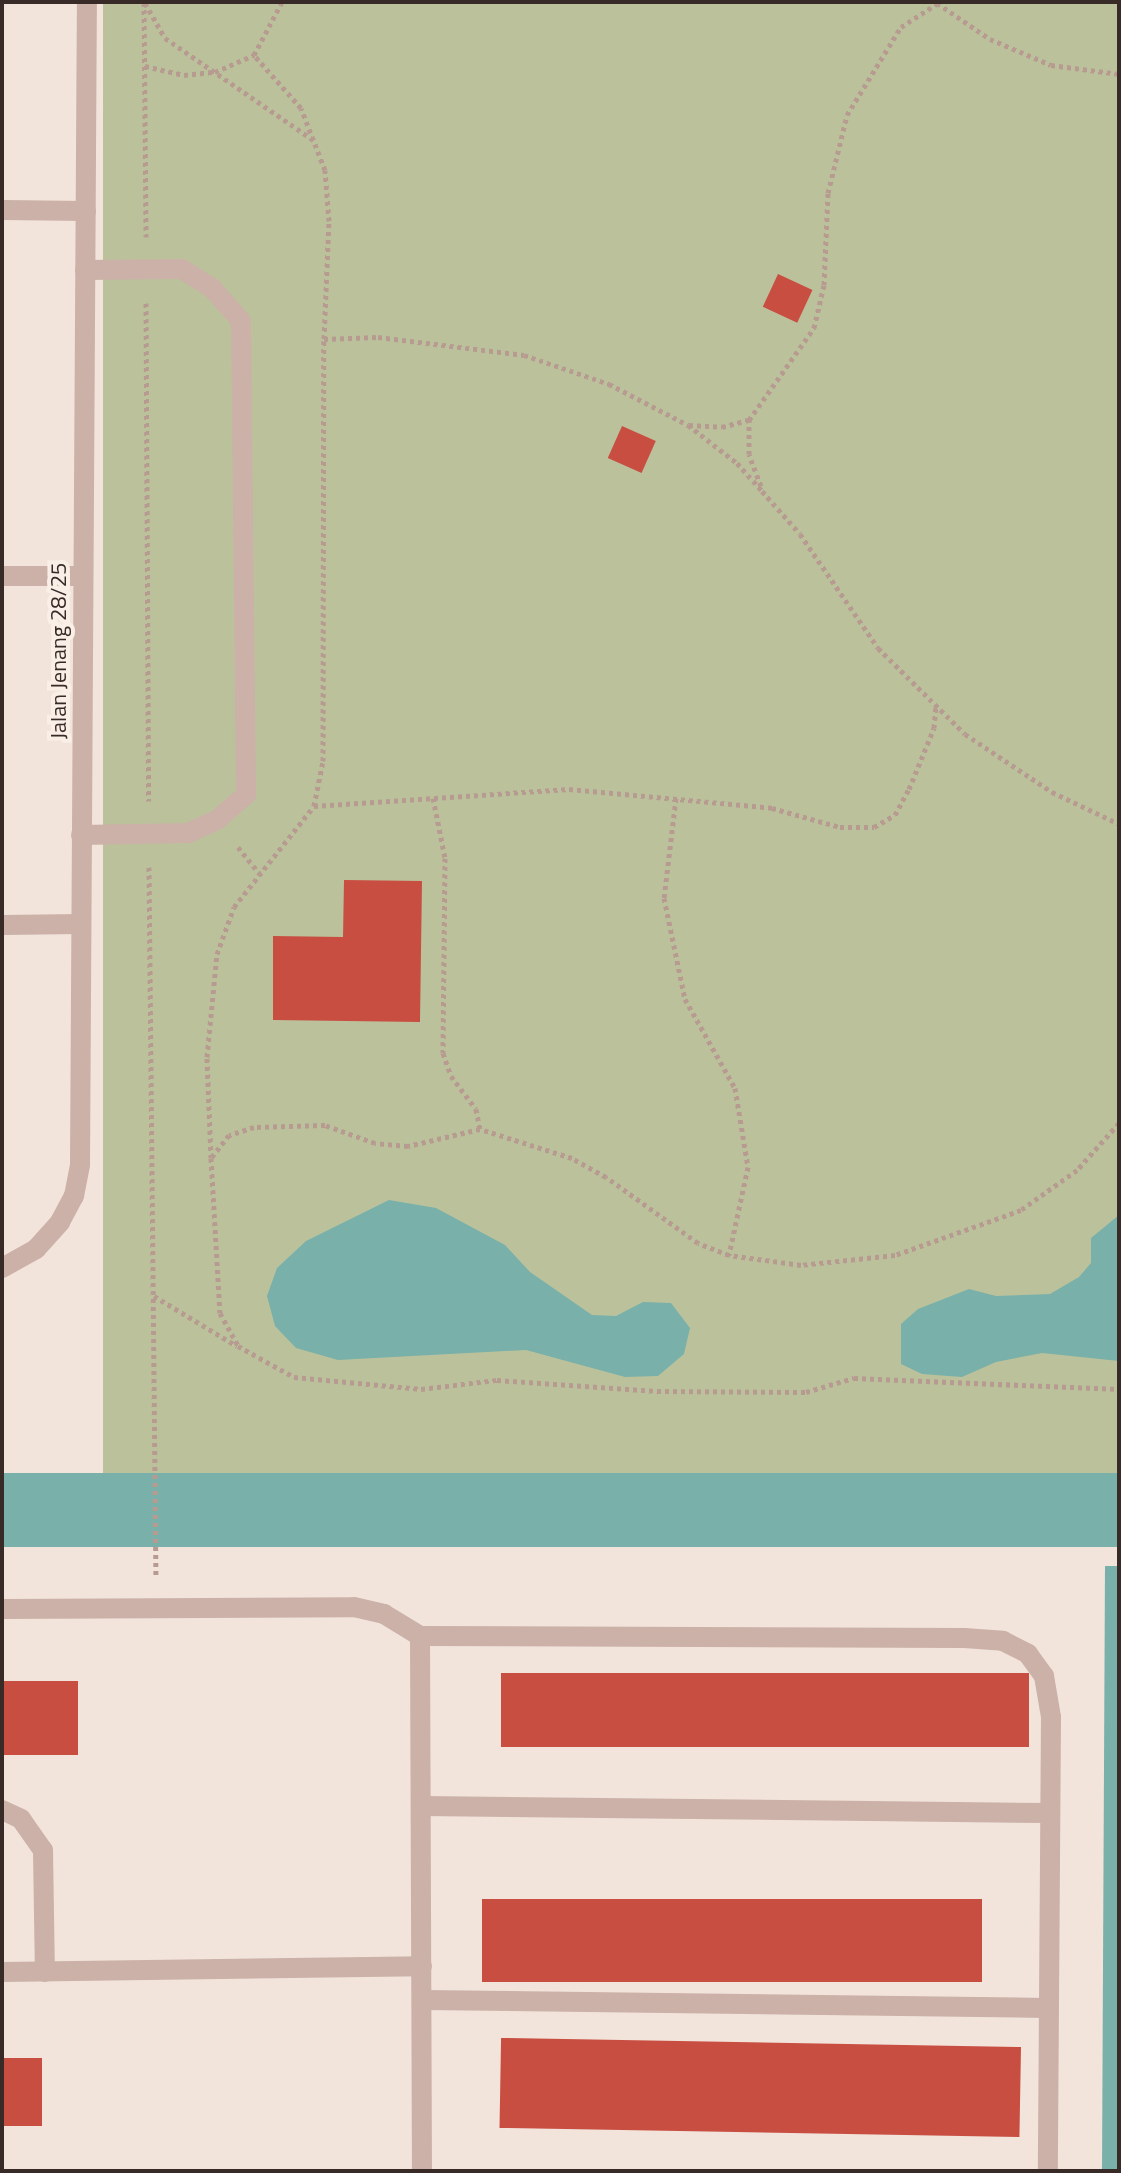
<!DOCTYPE html>
<html>
<head>
<meta charset="utf-8">
<style>
  body { margin:0 }
  #map { position:relative; width:1121px; height:2173px; overflow:hidden; background:#f2e4db; font-family:"Titillium Web",sans-serif }
  div>[style] { position:absolute }
  [style*='--x'] { left:calc(var(--x)*1px); top:calc(var(--y)*1px); width:calc(var(--w)*1px); rotate:calc(var(--a)*1deg) }
  .green>* { inset:0; background:#bbc29b; transform-origin:0 0 }
  .water>* { inset:0; background:#79b0aa; transform-origin:0 0 }
  .building>* { inset:0; background:#c94e42; transform-origin:0 0 }
  .path>* { height:5px; margin-top:-2.5px; transform-origin:0; background:repeating-linear-gradient(90deg,#b79b91 0 4px,transparent 0 8px) }
  .service>* { height:20px; margin:-10px; padding:0 10px; transform-origin:10px; border-radius:10px; background:#cbb1a7 }
  .minor>* { height:20px; margin:-10px; padding:0 10px; transform-origin:10px; border-radius:10px; background:#cbb1a7 }
  span { translate:-50% -50%; white-space:nowrap; text-align:center; line-height:1.15; -webkit-text-stroke:8px #faefe7; paint-order:stroke }
  .street-label { font-size:22px; color:#372a27 }
  .frame { position:absolute; inset:0; border:4px solid #372a27; pointer-events:none }
</style>
</head>
<body>
<div id="map">
  <div class="green">
    <i style="left:103px;top:2px;width:1016px;height:1475px"></i>
  </div>
  <div class="water">
    <i style="clip-path:polygon(389px 1200px,436px 1208px,505px 1245px,530px 1272px,592px 1315px,616px 1316px,643px 1302px,671px 1303px,690px 1328px,684px 1354px,658px 1376px,625px 1377px,526px 1350px,338px 1360px,296px 1348px,275px 1326px,267px 1296px,277px 1268px,306px 1241px)"></i>
    <i style="clip-path:polygon(1119px 1215px,1119px 1361px,1042px 1353px,996px 1362px,962px 1377px,922px 1374px,901px 1364px,901px 1324px,918px 1309px,969px 1289px,996px 1296px,1050px 1294px,1079px 1277px,1091px 1263px,1091px 1238px)"></i>
    <i style="left:1119px;top:1473px;width:74px;height:1117px;rotate:90deg"></i>
    <i style="clip-path:polygon(1105px 1566px,1119px 1566px,1119px 2171px,1102px 2171px)"></i>
  </div>
  <div class="building">
    <i style="left:778px;top:274px;width:38px;height:36px;rotate:25deg"></i>
    <i style="left:622px;top:426px;width:37px;height:35px;rotate:24deg"></i>
    <i style="clip-path:polygon(344px 880px,422px 881px,420px 1022px,273px 1020px,273px 936px,343px 937px)"></i>
    <i style="left:501px;top:1673px;width:528px;height:74px"></i>
    <i style="left:2px;top:1681px;width:76px;height:74px"></i>
    <i style="left:482px;top:1899px;width:500px;height:83px"></i>
    <i style="left:1021px;top:2047px;width:90px;height:520px;rotate:91deg"></i>
    <i style="left:2px;top:2058px;width:40px;height:68px"></i>
  </div>
  <div class="path">
    <i style="--x:144;--y:2;--w:235;--a:89.5"></i>
    <i style="--x:145;--y:3;--w:40;--a:60.3"></i>
    <i style="--x:165;--y:38;--w:182;--a:34.5"></i>
    <i style="--x:937;--y:3;--w:64;--a:34.2"></i>
    <i style="--x:990;--y:39;--w:66;--a:23.1"></i>
    <i style="--x:1051;--y:65;--w:69;--a:7.5"></i>
    <i style="--x:145;--y:66;--w:40;--a:13"></i>
    <i style="--x:184;--y:75;--w:31;--a:-6"></i>
    <i style="--x:215;--y:72;--w:43;--a:-23.6"></i>
    <i style="--x:146;--y:303;--w:498;--a:89.7"></i>
    <i style="--x:324;--y:339;--w:54;--a:-2.1"></i>
    <i style="--x:378;--y:337;--w:147;--a:7"></i>
    <i style="--x:524;--y:355;--w:90;--a:18.8"></i>
    <i style="--x:609;--y:384;--w:89;--a:27.4"></i>
    <i style="--x:688;--y:425;--w:62;--a:37.8"></i>
    <i style="--x:737;--y:463;--w:38;--a:48"></i>
    <i style="--x:762;--y:491;--w:57;--a:48.5"></i>
    <i style="--x:800;--y:534;--w:138;--a:55.6"></i>
    <i style="--x:878;--y:648;--w:122;--a:44.7"></i>
    <i style="--x:965;--y:734;--w:105;--a:33.7"></i>
    <i style="--x:1052;--y:792;--w:74;--a:25.5"></i>
    <i style="--x:689;--y:425;--w:33;--a:3"></i>
    <i style="--x:722;--y:427;--w:28;--a:-15"></i>
    <i style="--x:761;--y:486;--w:34;--a:-111"></i>
    <i style="--x:749;--y:454;--w:34;--a:-90"></i>
    <i style="--x:749;--y:420;--w:113;--a:-54.8"></i>
    <i style="--x:814;--y:328;--w:44;--a:-76.9"></i>
    <i style="--x:824;--y:285;--w:92;--a:-87.5"></i>
    <i style="--x:828;--y:193;--w:80;--a:-76.3"></i>
    <i style="--x:847;--y:115;--w:103;--a:-58.5"></i>
    <i style="--x:901;--y:27;--w:44;--a:-33"></i>
    <i style="--x:433;--y:798;--w:61;--a:78.7"></i>
    <i style="--x:445;--y:858;--w:195;--a:90.6"></i>
    <i style="--x:443;--y:1053;--w:24;--a:71"></i>
    <i style="--x:451;--y:1076;--w:41;--a:52.9"></i>
    <i style="--x:476;--y:1109;--w:20;--a:79"></i>
    <i style="--x:676;--y:798;--w:101;--a:96.8"></i>
    <i style="--x:664;--y:898;--w:103;--a:78.3"></i>
    <i style="--x:685;--y:999;--w:102;--a:60.7"></i>
    <i style="--x:735;--y:1088;--w:80;--a:80.7"></i>
    <i style="--x:748;--y:1167;--w:90;--a:102.2"></i>
    <i style="--x:314;--y:806;--w:256;--a:-3.8"></i>
    <i style="--x:569;--y:789;--w:204;--a:5.3"></i>
    <i style="--x:772;--y:808;--w:71;--a:15.6"></i>
    <i style="--x:840;--y:827;--w:34;--a:0"></i>
    <i style="--x:874;--y:827;--w:24;--a:-30"></i>
    <i style="--x:895;--y:815;--w:30;--a:-62"></i>
    <i style="--x:909;--y:789;--w:66;--a:-67.7"></i>
    <i style="--x:934;--y:728;--w:21;--a:-85"></i>
    <i style="--x:238;--y:847;--w:35;--a:51"></i>
    <i style="--x:149;--y:867;--w:710;--a:89.44"></i>
    <i style="--x:1119;--y:1123;--w:63;--a:131.8"></i>
    <i style="--x:1077;--y:1170;--w:69;--a:144.5"></i>
    <i style="--x:1021;--y:1210;--w:134;--a:160.3"></i>
    <i style="--x:895;--y:1255;--w:95;--a:173.9"></i>
    <i style="--x:801;--y:1265;--w:73;--a:-172.1"></i>
    <i style="--x:729;--y:1255;--w:33;--a:-159"></i>
    <i style="--x:698;--y:1243;--w:113;--a:-144.3"></i>
    <i style="--x:606;--y:1177;--w:39;--a:-151"></i>
    <i style="--x:572;--y:1158;--w:96;--a:-162.5"></i>
    <i style="--x:480;--y:1129;--w:74;--a:166.7"></i>
    <i style="--x:408;--y:1146;--w:33;--a:-175"></i>
    <i style="--x:375;--y:1143;--w:53;--a:-160.2"></i>
    <i style="--x:325;--y:1125;--w:71;--a:178.4"></i>
    <i style="--x:254;--y:1127;--w:26;--a:162"></i>
    <i style="--x:229;--y:1135;--w:29;--a:128"></i>
    <i style="--x:211;--y:1158;--w:155;--a:86.7"></i>
    <i style="--x:220;--y:1313;--w:38;--a:61"></i>
    <i style="--x:238;--y:1346;--w:64;--a:29"></i>
    <i style="--x:294;--y:1377;--w:128;--a:5.4"></i>
    <i style="--x:421;--y:1389;--w:77;--a:-6.8"></i>
    <i style="--x:497;--y:1380;--w:160;--a:3.9"></i>
    <i style="--x:657;--y:1391;--w:149;--a:0.4"></i>
    <i style="--x:806;--y:1392;--w:50;--a:-16.3"></i>
    <i style="--x:854;--y:1378;--w:265;--a:2.4"></i>
    <i style="--x:211;--y:1158;--w:101;--a:-92.3"></i>
    <i style="--x:207;--y:1057;--w:103;--a:-84.5"></i>
    <i style="--x:217;--y:954;--w:50;--a:-70.1"></i>
    <i style="--x:234;--y:907;--w:129;--a:-51.6"></i>
    <i style="--x:314;--y:806;--w:46;--a:-78.7"></i>
    <i style="--x:323;--y:761;--w:422;--a:-89.9"></i>
    <i style="--x:324;--y:339;--w:118;--a:-87.6"></i>
    <i style="--x:329;--y:221;--w:51;--a:-94.5"></i>
    <i style="--x:325;--y:170;--w:66;--a:-111.2"></i>
    <i style="--x:301;--y:108;--w:71;--a:-131.6"></i>
    <i style="--x:254;--y:55;--w:60;--a:-62.2"></i>
    <i style="--x:154;--y:1296;--w:97;--a:31.1"></i>
  </div>
  <div class="service">
    <i style="--x:81;--y:835;--w:107;--a:-1.1"></i>
    <i style="--x:188;--y:833;--w:32;--a:-24"></i>
    <i style="--x:217;--y:820;--w:38;--a:-41"></i>
    <i style="--x:246;--y:795;--w:474;--a:-90.6"></i>
    <i style="--x:241;--y:321;--w:44;--a:-131.3"></i>
    <i style="--x:212;--y:288;--w:36;--a:-148"></i>
    <i style="--x:182;--y:269;--w:97;--a:179.4"></i>
    <i style="--x:2;--y:1609;--w:352;--a:-0.3"></i>
    <i style="--x:354;--y:1607;--w:31;--a:13"></i>
    <i style="--x:384;--y:1614;--w:42;--a:31.4"></i>
    <i style="--x:420;--y:1636;--w:535;--a:89.79"></i>
    <i style="--x:420;--y:1636;--w:544;--a:0.21"></i>
    <i style="--x:964;--y:1638;--w:39;--a:4"></i>
    <i style="--x:1003;--y:1641;--w:28;--a:27"></i>
    <i style="--x:1028;--y:1654;--w:27;--a:54"></i>
    <i style="--x:1044;--y:1676;--w:42;--a:80.3"></i>
    <i style="--x:1051;--y:1717;--w:454;--a:90.4"></i>
    <i style="--x:421;--y:1806;--w:628;--a:0.64"></i>
    <i style="--x:2;--y:1810;--w:21;--a:25"></i>
    <i style="--x:21;--y:1819;--w:38;--a:55"></i>
    <i style="--x:43;--y:1850;--w:122;--a:89.1"></i>
    <i style="--x:2;--y:1972;--w:420;--a:-0.8"></i>
    <i style="--x:422;--y:2000;--w:626;--a:0.73"></i>
  </div>
  <div class="minor">
    <i style="--x:2;--y:210;--w:84;--a:0.7"></i>
    <i style="--x:2;--y:576;--w:81;--a:0"></i>
    <i style="--x:2;--y:925;--w:79;--a:-0.7"></i>
    <i style="--x:2;--y:1268;--w:39;--a:-29"></i>
    <i style="--x:36;--y:1249;--w:36;--a:-48"></i>
    <i style="--x:60;--y:1222;--w:30;--a:-62"></i>
    <i style="--x:74;--y:1196;--w:32;--a:-79"></i>
    <i style="--x:80;--y:1165;--w:1163;--a:-89.66"></i>
  </div>
  <div class="street-label">
    <span style="left:59px;top:651px;rotate:-90deg">Jalan Jenang 28/25</span>
  </div>
  <div class="frame"></div>
</div>
</body>
</html>
